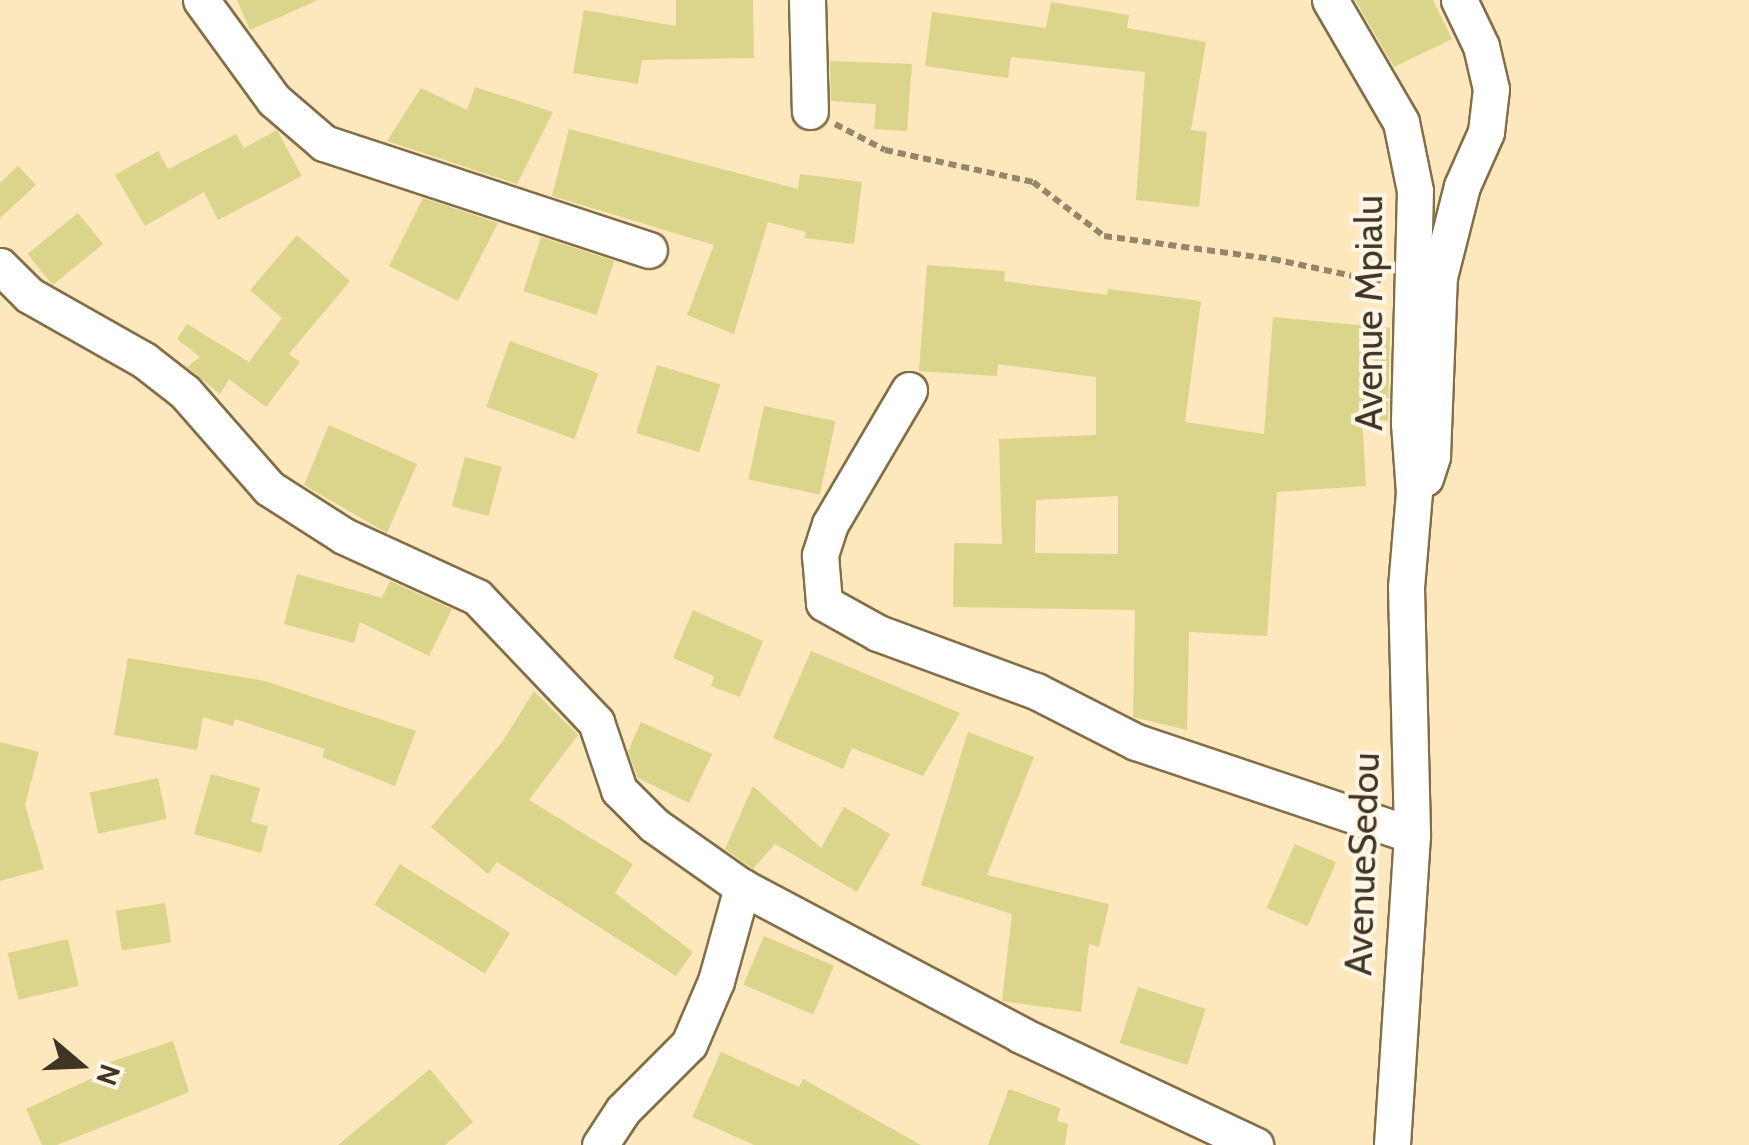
<!DOCTYPE html>
<html>
<head>
<meta charset="utf-8">
<style>
  body { margin:0 }
  #map { position:relative; width:1749px; height:1145px; overflow:hidden; background:#fde7bc; font-family:Cabin,sans-serif }
  div>[style] { position:absolute }
  [style*='--x'] { left:calc(var(--x)*1px); top:calc(var(--y)*1px); width:calc(var(--w)*1px); rotate:calc(var(--a)*1deg) }
  .building>* { inset:0; background:#dbd48b; transform-origin:0 0 }
  .path>* { height:6px; margin-top:-3px; transform-origin:0; background:repeating-linear-gradient(90deg,#958669 0 8px,transparent 0 13px) }
  .roads { filter:drop-shadow(2px 0 #826e47) drop-shadow(-2px 0 #826e47) drop-shadow(0 2px #826e47) drop-shadow(0 -2px #826e47) }
  .street>* { height:35px; margin:-17.5px; padding:0 17.5px; transform-origin:17.5px; border-radius:17.5px; background:#fff }
  span { translate:-50% -50%; white-space:nowrap; text-align:center; line-height:1.15; -webkit-text-stroke:8px #fff6e5; paint-order:stroke }
  .street-label { font-size:38px; color:#3e3524 }
  .north { position:absolute; left:30px; top:1015px; width:100px; height:100px; -webkit-text-stroke:8px #fff6e5; paint-order:stroke; rotate:109deg; font-size:28px; font-weight:700; line-height:40px; text-align:center; color:#3e3524 }
  .north::after { content:''; display:block; margin:auto; width:35px; height:45px; background:#3e3524; clip-path:polygon(50% 0,100% 100%,50% 72%,0 100%) }
</style>
</head>
<body>
<div id="map">
  <div class="building">
    <i style="clip-path:polygon(237px 0,318px 0,250px 30px)"></i>
    <i style="clip-path:polygon(676px 0,753px 0,754px 58px,642px 60px,638px 84px,573px 73px,584px 10px,676px 26px)"></i>
    <i style="clip-path:polygon(1355px 0,1433px 0,1452px 39px,1394px 67px)"></i>
    <i style="clip-path:polygon(1051px 2px,1129px 15px,1127px 28px,1206px 42px,1191px 130px,1207px 132px,1199px 207px,1136px 200px,1145px 72px,1011px 57px,1008px 78px,925px 66px,932px 12px,1046px 28px)"></i>
    <i style="clip-path:polygon(830px 61px,912px 64px,907px 131px,874px 129px,876px 104px,831px 101px)"></i>
    <i style="clip-path:polygon(475px 87px,553px 112px,517px 184px,387px 141px,421px 88px,467px 110px)"></i>
    <i style="clip-path:polygon(569px 129px,798px 189px,800px 174px,862px 182px,854px 244px,804px 238px,806px 232px,768px 222px,734px 334px,687px 315px,714px 245px,552px 196px)"></i>
    <i style="clip-path:polygon(277px 130px,302px 176px,218px 220px,204px 192px,145px 226px,115px 175px,158px 151px,168px 169px,236px 134px,244px 148px)"></i>
    <i style="clip-path:polygon(18px 166px,36px 185px,0 218px,0 183px)"></i>
    <i style="clip-path:polygon(423px 198px,498px 223px,458px 301px,389px 266px)"></i>
    <i style="left:78px;top:213px;width:40px;height:65px;rotate:51deg"></i>
    <i style="clip-path:polygon(297px 235px,350px 281px,289px 354px,300px 362px,266px 407px,229px 379px,220px 394px,187px 367px,200px 357px,177px 339px,187px 324px,249px 362px,282px 318px,250px 290px)"></i>
    <i style="left:541px;top:237px;width:77px;height:57px;rotate:18deg"></i>
    <i style="clip-path:polygon(evenodd,927px 265px,1005px 271px,1004px 281px,1107px 295px,1108px 289px,1201px 301px,1185px 422px,1264px 434px,1273px 317px,1390px 328px,1388px 421px,1362px 417px,1366px 486px,1277px 492px,1267px 636px,1189px 632px,1187px 730px,1133px 717px,1135px 610px,953px 607px,954px 543px,1002px 544px,999px 439px,1096px 435px,1096px 377px,998px 364px,997px 376px,919px 371px,927px 265px,1118px 496px,1118px 554px,1035px 553px,1036px 500px,1118px 496px)"></i>
    <i style="left:510px;top:341px;width:94px;height:70px;rotate:20deg"></i>
    <i style="left:657px;top:365px;width:66px;height:71px;rotate:17deg"></i>
    <i style="left:764px;top:406px;width:73px;height:75px;rotate:12deg"></i>
    <i style="clip-path:polygon(329px 425px,417px 464px,387px 533px,304px 485px)"></i>
    <i style="left:465px;top:457px;width:38px;height:51px;rotate:15deg"></i>
    <i style="clip-path:polygon(297px 574px,382px 598px,390px 581px,452px 609px,429px 656px,360px 622px,354px 643px,284px 624px)"></i>
    <i style="clip-path:polygon(693px 610px,763px 641px,740px 697px,711px 686px,714px 676px,673px 658px)"></i>
    <i style="clip-path:polygon(811px 651px,960px 713px,923px 776px,852px 748px,843px 769px,773px 738px)"></i>
    <i style="clip-path:polygon(128px 658px,265px 681px,416px 731px,395px 786px,322px 757px,325px 749px,235px 719px,233px 726px,203px 717px,197px 750px,114px 735px)"></i>
    <i style="clip-path:polygon(534px 691px,578px 735px,529px 800px,633px 864px,615px 893px,693px 952px,676px 976px,497px 862px,488px 874px,431px 827px,503px 741px)"></i>
    <i style="clip-path:polygon(641px 722px,712px 754px,689px 803px,638px 778px,628px 751px)"></i>
    <i style="clip-path:polygon(968px 732px,1034px 757px,987px 875px,1109px 904px,1099px 947px,1089px 944px,1081px 1012px,1002px 1001px,1012px 914px,921px 885px)"></i>
    <i style="clip-path:polygon(0 742px,39px 752px,25px 805px,44px 869px,0 881px)"></i>
    <i style="clip-path:polygon(211px 774px,260px 788px,251px 822px,268px 826px,261px 853px,194px 834px)"></i>
    <i style="left:158px;top:778px;width:42px;height:70px;rotate:78deg"></i>
    <i style="clip-path:polygon(753px 786px,821px 848px,844px 807px,890px 834px,857px 892px,775px 844px,753px 869px,725px 849px)"></i>
    <i style="left:1295px;top:844px;width:45px;height:70px;rotate:24deg"></i>
    <i style="left:400px;top:864px;width:130px;height:48px;rotate:32deg"></i>
    <i style="left:165px;top:903px;width:40px;height:50px;rotate:81deg"></i>
    <i style="left:764px;top:936px;width:76px;height:53px;rotate:23deg"></i>
    <i style="left:68px;top:939px;width:48px;height:62px;rotate:77deg"></i>
    <i style="left:1138px;top:987px;width:71px;height:59px;rotate:18deg"></i>
    <i style="clip-path:polygon(173px 1041px,189px 1092px,57px 1145px,42px 1145px,26px 1109px,101px 1074px,98px 1066px)"></i>
    <i style="clip-path:polygon(721px 1052px,799px 1087px,803px 1079px,921px 1145px,754px 1145px,692px 1117px)"></i>
    <i style="clip-path:polygon(430px 1069px,473px 1122px,445px 1145px,338px 1145px)"></i>
    <i style="clip-path:polygon(1009px 1089px,1060px 1108px,1057px 1121px,1068px 1124px,1065px 1145px,988px 1145px)"></i>
  </div>
  <div class="path">
    <i style="--x:835;--y:124;--w:56;--a:27.5"></i>
    <i style="--x:885;--y:150;--w:151;--a:12.2"></i>
    <i style="--x:1033;--y:182;--w:89;--a:37.3"></i>
    <i style="--x:1104;--y:236;--w:171;--a:7.8"></i>
    <i style="--x:1273;--y:259;--w:110;--a:12"></i>
  </div>
  <div class="roads">
    <div class="street">
      <i style="--x:201;--y:0;--w:124;--a:53.9"></i>
      <i style="--x:274;--y:100;--w:66;--a:40.7"></i>
      <i style="--x:324;--y:143;--w:342;--a:18.2"></i>
      <i style="--x:807;--y:0;--w:111;--a:88.5"></i>
      <i style="--x:1330;--y:0;--w:141;--a:59.8"></i>
      <i style="--x:1401;--y:122;--w:70;--a:78.5"></i>
      <i style="--x:1415;--y:191;--w:232;--a:91.5"></i>
      <i style="--x:1409;--y:423;--w:69;--a:85.9"></i>
      <i style="--x:1414;--y:492;--w:95;--a:94.8"></i>
      <i style="--x:1406;--y:587;--w:248;--a:88.6"></i>
      <i style="--x:1412;--y:835;--w:311;--a:93.7"></i>
      <i style="--x:0;--y:266;--w:41;--a:45"></i>
      <i style="--x:29;--y:295;--w:132;--a:29.5"></i>
      <i style="--x:144;--y:360;--w:52;--a:38"></i>
      <i style="--x:185;--y:392;--w:128;--a:48.8"></i>
      <i style="--x:269;--y:488;--w:89;--a:32.6"></i>
      <i style="--x:344;--y:536;--w:146;--a:24.6"></i>
      <i style="--x:477;--y:597;--w:173;--a:46.4"></i>
      <i style="--x:596;--y:722;--w:72;--a:71.3"></i>
      <i style="--x:619;--y:790;--w:49;--a:45"></i>
      <i style="--x:654;--y:825;--w:108;--a:35.2"></i>
      <i style="--x:742;--y:887;--w:316;--a:27.9"></i>
      <i style="--x:1021;--y:1035;--w:259;--a:25.2"></i>
      <i style="--x:909;--y:390;--w:156;--a:120.5"></i>
      <i style="--x:830;--y:524;--w:33;--a:108"></i>
      <i style="--x:820;--y:555;--w:48;--a:85.2"></i>
      <i style="--x:824;--y:603;--w:62;--a:29.1"></i>
      <i style="--x:878;--y:633;--w:168;--a:20.2"></i>
      <i style="--x:1036;--y:691;--w:112;--a:27"></i>
      <i style="--x:1136;--y:742;--w:291;--a:18.6"></i>
      <i style="--x:1425;--y:478;--w:23;--a:-72"></i>
      <i style="--x:1432;--y:456;--w:179;--a:-87.8"></i>
      <i style="--x:1439;--y:277;--w:94;--a:-75.8"></i>
      <i style="--x:1462;--y:186;--w:59;--a:-66"></i>
      <i style="--x:1486;--y:132;--w:43;--a:-83.4"></i>
      <i style="--x:1491;--y:89;--w:44;--a:-103.1"></i>
      <i style="--x:1481;--y:46;--w:51;--a:-115.6"></i>
      <i style="--x:600;--y:1145;--w:42;--a:-56.7"></i>
      <i style="--x:623;--y:1110;--w:93;--a:-45"></i>
      <i style="--x:689;--y:1044;--w:69;--a:-66.8"></i>
      <i style="--x:716;--y:981;--w:98;--a:-74.5"></i>
    </div>
  </div>
  <div class="street-label">
    <span style="left:1369px;top:313px;rotate:-90deg">Avenue Mpialu</span>
    <span style="left:1362px;top:864px;rotate:-88deg">AvenueSedou</span>
  </div>
  <div class="north">N</div>
</div>
</body>
</html>
